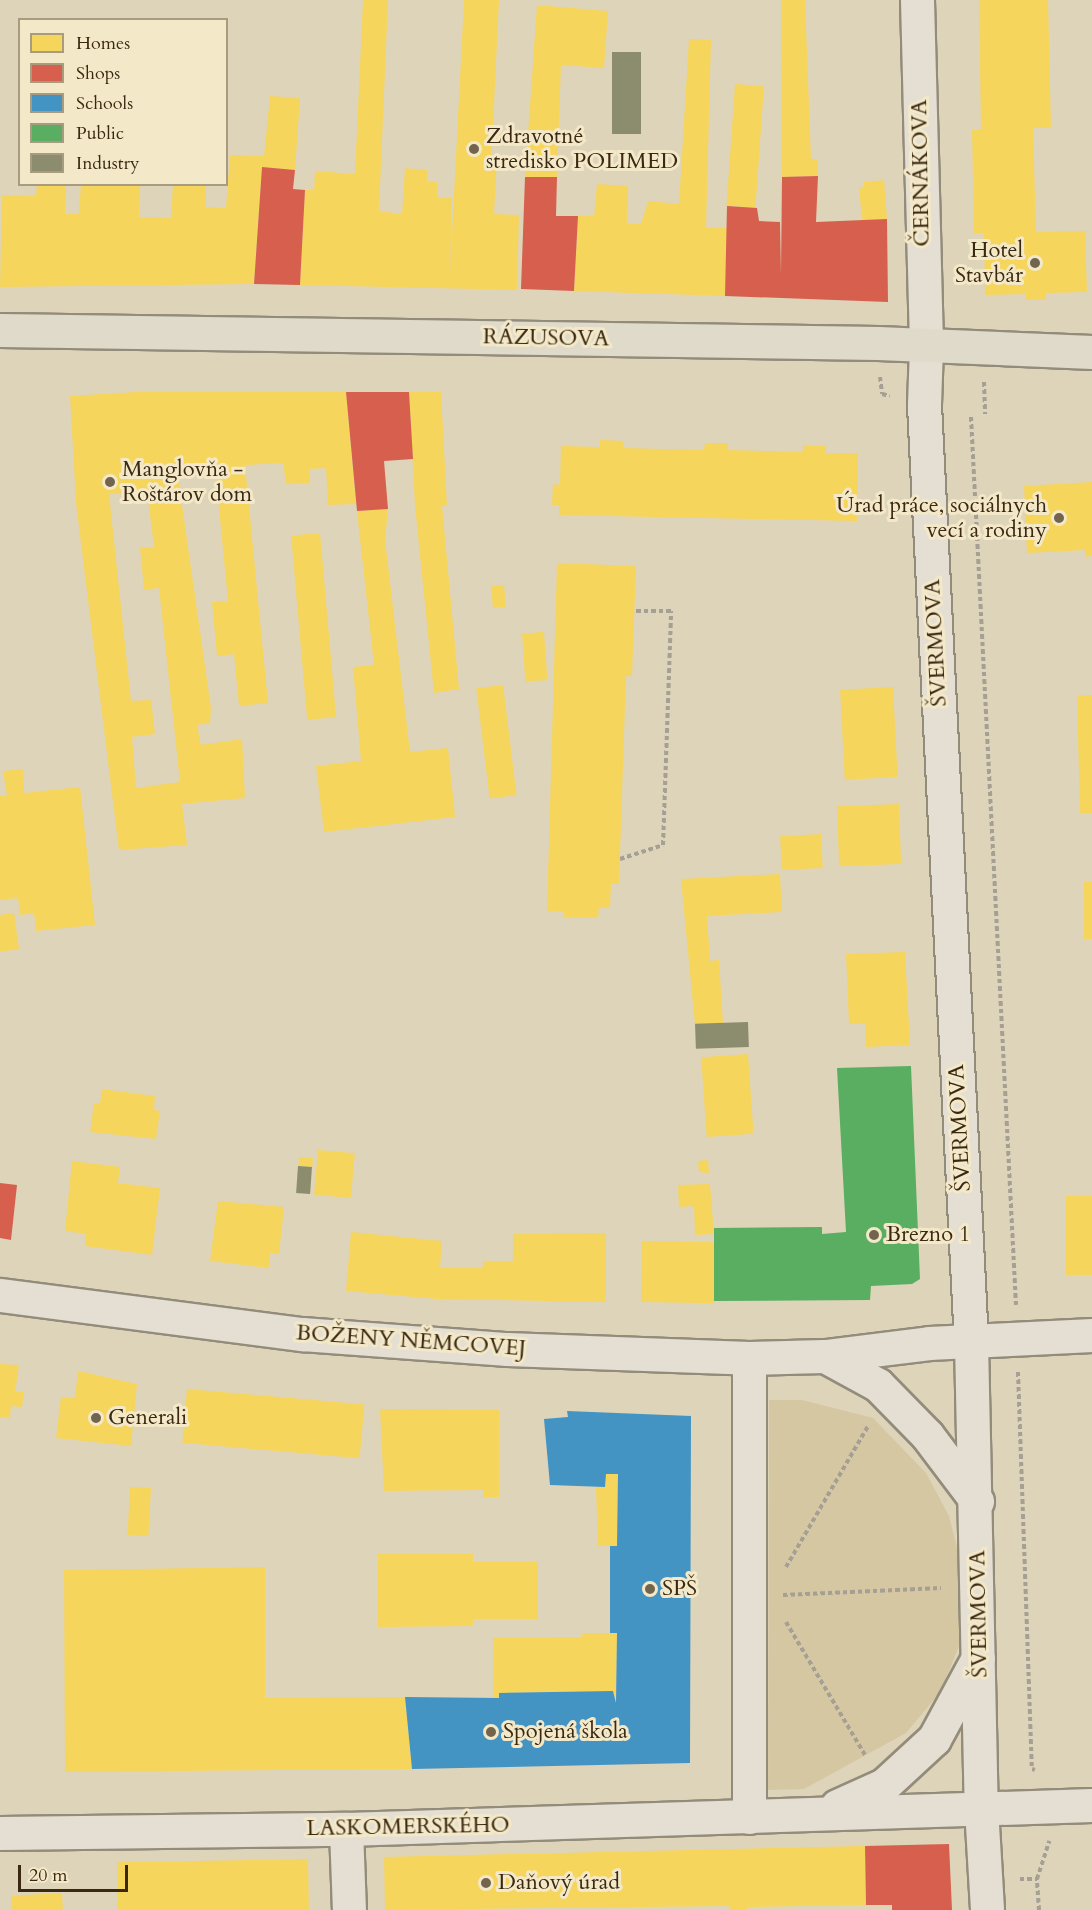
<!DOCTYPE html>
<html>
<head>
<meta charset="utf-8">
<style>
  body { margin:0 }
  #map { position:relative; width:1092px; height:1910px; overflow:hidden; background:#ded4ba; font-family:Cardo,serif }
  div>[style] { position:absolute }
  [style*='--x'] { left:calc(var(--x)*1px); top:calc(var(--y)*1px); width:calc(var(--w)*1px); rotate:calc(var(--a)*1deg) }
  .green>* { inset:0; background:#d6c7a3 }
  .homes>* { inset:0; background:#f6d55c; transform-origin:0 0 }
  .shops>* { inset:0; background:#d6604d }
  .schools>* { inset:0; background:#4393c3 }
  .public>* { inset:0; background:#5aae61 }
  .industry>* { inset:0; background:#8c8c6e; transform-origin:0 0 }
  .path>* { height:4px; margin-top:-2px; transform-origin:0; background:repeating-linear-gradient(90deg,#a59f94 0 4.5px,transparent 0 7.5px) }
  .roads { filter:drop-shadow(2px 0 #948c7b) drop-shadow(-2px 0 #948c7b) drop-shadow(0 2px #948c7b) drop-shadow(0 -2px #948c7b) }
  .minor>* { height:33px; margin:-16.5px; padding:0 16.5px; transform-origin:16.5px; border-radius:16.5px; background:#e4dfd2 }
  .major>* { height:33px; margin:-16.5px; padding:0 16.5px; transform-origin:16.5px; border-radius:16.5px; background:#e0daca }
  .dots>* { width:16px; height:16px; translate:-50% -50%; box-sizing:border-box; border:3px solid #f3e8c8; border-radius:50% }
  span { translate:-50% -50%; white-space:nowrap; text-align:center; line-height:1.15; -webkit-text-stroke:6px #f3e8c8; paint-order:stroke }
  .poi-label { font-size:22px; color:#3a2812 }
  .left { translate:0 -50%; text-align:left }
  .right { translate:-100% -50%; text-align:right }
  .street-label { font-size:22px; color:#3a2812 }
  .legend { position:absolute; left:18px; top:18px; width:210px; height:168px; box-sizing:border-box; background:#f3e8c8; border:2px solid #a99b7f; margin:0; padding:8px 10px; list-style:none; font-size:18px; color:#3a2812 }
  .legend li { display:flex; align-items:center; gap:12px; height:30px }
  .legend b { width:30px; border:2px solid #a99b7f }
  .scale { position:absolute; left:18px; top:1865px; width:110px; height:27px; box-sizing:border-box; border:3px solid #3a2812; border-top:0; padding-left:8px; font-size:18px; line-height:21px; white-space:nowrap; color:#3a2812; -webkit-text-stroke:4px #f3e8c8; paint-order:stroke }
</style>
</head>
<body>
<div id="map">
  <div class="green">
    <i style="clip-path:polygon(769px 1400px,802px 1400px,873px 1418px,926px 1473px,949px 1516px,962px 1567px,961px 1641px,941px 1691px,906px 1733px,804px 1789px,768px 1790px)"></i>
  </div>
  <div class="homes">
    <i style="clip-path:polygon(363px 0,388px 0,379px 211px,402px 214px,405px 168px,427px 170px,427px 182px,437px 182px,437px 197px,452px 198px,450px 273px,464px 0,499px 0,493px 126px,499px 127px,497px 140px,492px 139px,491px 158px,497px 158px,494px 214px,519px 215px,517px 290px,300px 285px,305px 190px,314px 190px,315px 171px,355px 174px)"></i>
    <i style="clip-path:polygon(781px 0,805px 0,811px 159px,818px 159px,818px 176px,782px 177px)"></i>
    <i style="clip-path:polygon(979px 0,1048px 0,1051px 128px,1033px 128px,1036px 232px,1085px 231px,1087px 292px,1046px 293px,1046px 300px,1025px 300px,1026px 294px,985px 295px,984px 233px,974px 233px,972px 130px,981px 129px)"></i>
    <i style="clip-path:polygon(537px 5px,608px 11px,604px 68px,561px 65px,557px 177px,525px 177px)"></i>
    <i style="clip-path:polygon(689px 39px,711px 40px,706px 228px,728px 228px,725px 296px,574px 291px,578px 216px,594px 216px,597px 184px,628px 186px,627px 224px,641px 224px,648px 201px,679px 204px)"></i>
    <i style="left:735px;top:84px;width:29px;height:122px;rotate:4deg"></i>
    <i style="clip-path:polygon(270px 96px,300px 98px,295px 170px,262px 167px,254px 284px,0 287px,2px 195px,36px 196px,37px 184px,66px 184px,65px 214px,79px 214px,81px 184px,140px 184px,139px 217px,171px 218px,173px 184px,206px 184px,206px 207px,226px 208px,230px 155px,264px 156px)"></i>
    <i style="clip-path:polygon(884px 180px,887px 219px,862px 221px,859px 187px,864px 187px,864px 182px)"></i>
    <i style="clip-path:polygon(evenodd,136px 392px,346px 392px,356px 504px,328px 505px,326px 468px,309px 469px,310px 483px,286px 484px,283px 463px,245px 465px,268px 703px,239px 706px,234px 654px,217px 656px,212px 602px,228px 601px,215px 467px,177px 470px,211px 708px,210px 723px,197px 725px,201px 745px,242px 739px,245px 798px,182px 804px,187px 845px,119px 850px,76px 503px,70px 396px,136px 392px,147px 491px,154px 547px,140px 548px,144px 590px,159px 588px,180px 782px,136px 788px,132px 737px,155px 734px,151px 700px,131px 701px,109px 494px,147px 491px)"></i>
    <i style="clip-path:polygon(409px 392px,441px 392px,447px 506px,442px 506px,459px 689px,434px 693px,415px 506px)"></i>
    <i style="clip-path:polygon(600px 440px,624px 441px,623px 448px,704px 450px,705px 443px,728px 443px,728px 450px,803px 452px,803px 445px,826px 446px,826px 453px,858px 453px,857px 521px,559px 515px,559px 505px,552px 505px,553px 484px,560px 485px,561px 446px,600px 447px)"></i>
    <i style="clip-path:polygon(1092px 482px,1092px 556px,1085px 557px,1085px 550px,1027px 553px,1024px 486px)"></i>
    <i style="clip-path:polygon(388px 509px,385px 540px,410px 752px,448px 748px,455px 817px,324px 832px,316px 766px,361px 761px,353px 667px,374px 665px,357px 511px)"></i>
    <i style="left:320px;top:533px;width:185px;height:29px;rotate:85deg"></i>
    <i style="clip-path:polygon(557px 563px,636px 566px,632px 676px,626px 676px,619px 884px,611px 884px,610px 908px,599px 907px,598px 918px,564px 917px,564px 912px,547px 911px)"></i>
    <i style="left:504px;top:585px;width:22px;height:13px;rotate:85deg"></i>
    <i style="left:544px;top:632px;width:48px;height:22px;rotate:86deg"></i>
    <i style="left:503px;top:685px;width:111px;height:27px;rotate:83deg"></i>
    <i style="left:893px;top:687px;width:90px;height:53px;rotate:87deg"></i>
    <i style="clip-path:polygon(1092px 695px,1092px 813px,1080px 813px,1077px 696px)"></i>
    <i style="clip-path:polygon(23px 769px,24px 793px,80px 787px,95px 925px,36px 931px,34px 913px,20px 915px,18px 898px,0 900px,0 796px,7px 795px,3px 771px)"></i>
    <i style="left:899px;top:804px;width:60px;height:62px;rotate:88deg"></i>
    <i style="left:821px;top:834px;width:34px;height:41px;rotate:87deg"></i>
    <i style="clip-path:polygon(780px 874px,782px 912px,707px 916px,710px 961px,719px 960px,723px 1023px,695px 1025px,681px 879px)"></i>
    <i style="left:1084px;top:882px;width:8px;height:57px"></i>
    <i style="clip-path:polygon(14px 913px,19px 949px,0 952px,0 915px)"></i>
    <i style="clip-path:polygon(905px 952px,910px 1045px,866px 1047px,865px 1024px,849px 1024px,846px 954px)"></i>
    <i style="left:748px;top:1054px;width:80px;height:47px;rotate:86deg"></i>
    <i style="clip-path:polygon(102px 1089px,155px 1096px,154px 1110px,160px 1111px,156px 1139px,90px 1132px,94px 1103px,100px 1103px)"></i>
    <i style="left:318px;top:1150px;width:37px;height:45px;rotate:5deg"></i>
    <i style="left:299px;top:1157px;width:14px;height:9px;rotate:4deg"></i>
    <i style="clip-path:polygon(708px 1160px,709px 1173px,699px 1172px,698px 1161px)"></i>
    <i style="clip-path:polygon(72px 1161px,120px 1167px,118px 1183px,160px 1188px,152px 1255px,85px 1246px,86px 1234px,65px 1231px)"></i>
    <i style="clip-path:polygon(710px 1184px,714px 1234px,695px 1235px,694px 1206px,679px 1207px,678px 1185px)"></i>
    <i style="left:1092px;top:1196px;width:79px;height:26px;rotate:90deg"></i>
    <i style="clip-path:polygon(218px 1201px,284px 1207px,279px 1254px,270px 1253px,269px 1268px,210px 1261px)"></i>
    <i style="clip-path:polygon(351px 1232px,442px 1241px,440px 1268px,483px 1268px,483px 1261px,513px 1261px,513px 1234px,606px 1233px,606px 1302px,437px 1299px,346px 1291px)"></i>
    <i style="left:642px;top:1241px;width:73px;height:61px;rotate:1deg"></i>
    <i style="clip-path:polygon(0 1364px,19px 1365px,15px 1392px,24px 1392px,22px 1407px,11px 1406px,10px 1418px,0 1417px)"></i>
    <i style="clip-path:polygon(78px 1371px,137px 1384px,131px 1446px,56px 1438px,61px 1397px,75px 1398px)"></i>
    <i style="left:187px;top:1389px;width:178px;height:54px;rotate:5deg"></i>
    <i style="clip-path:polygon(380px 1409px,499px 1410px,499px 1497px,483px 1497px,483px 1490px,384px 1491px)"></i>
    <i style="clip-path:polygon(606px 1474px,618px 1474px,617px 1546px,598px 1546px,596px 1487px,605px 1487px)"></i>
    <i style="left:130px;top:1487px;width:21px;height:48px;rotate:3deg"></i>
    <i style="clip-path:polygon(378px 1554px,473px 1554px,473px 1562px,538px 1562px,538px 1619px,473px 1619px,473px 1626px,378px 1627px)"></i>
    <i style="clip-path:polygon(265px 1567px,265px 1698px,405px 1697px,412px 1769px,65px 1772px,64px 1570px)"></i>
    <i style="clip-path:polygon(582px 1633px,617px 1633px,616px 1703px,613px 1691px,499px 1693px,499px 1698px,493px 1698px,493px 1638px,582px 1637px)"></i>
    <i style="clip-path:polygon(865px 1846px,866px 1905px,747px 1907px,747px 1910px,729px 1910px,729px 1906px,385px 1910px,384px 1857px)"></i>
    <i style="left:308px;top:1859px;width:51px;height:191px;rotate:89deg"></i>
    <i style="left:62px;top:1893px;width:17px;height:51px;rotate:87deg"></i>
  </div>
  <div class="shops">
    <i style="clip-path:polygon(262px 167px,295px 170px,293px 189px,305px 190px,300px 285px,254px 284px)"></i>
    <i style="clip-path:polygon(818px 176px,816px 222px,887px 219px,888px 302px,725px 296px,727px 206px,757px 208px,759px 221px,780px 222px,781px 274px,782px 177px)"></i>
    <i style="clip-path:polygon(525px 177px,557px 177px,556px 216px,578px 216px,574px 291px,521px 289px)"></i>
    <i style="clip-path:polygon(346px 392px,409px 392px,413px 459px,384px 461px,388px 509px,357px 511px)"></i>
    <i style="clip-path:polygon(0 1183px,17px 1185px,11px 1240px,0 1238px)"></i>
    <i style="clip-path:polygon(949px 1844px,952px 1910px,892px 1910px,892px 1905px,866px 1905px,865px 1846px)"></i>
  </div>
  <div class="schools">
    <i style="clip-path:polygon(567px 1411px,691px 1416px,690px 1763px,412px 1769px,405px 1697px,499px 1698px,499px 1693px,613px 1691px,616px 1703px,617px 1633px,610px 1633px,610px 1546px,617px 1546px,618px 1474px,606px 1474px,605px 1487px,550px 1485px,544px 1419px,568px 1417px)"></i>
  </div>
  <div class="public">
    <i style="clip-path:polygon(911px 1066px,920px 1279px,912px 1284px,871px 1286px,870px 1300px,714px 1301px,714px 1228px,822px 1227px,822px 1234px,846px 1232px,837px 1068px)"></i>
  </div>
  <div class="industry">
    <i style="left:612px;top:52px;width:29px;height:82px"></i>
    <i style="left:748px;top:1022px;width:25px;height:53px;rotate:88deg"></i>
    <i style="left:298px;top:1166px;width:14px;height:27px;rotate:4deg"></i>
  </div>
  <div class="path">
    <i style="--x:880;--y:377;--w:17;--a:83"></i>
    <i style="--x:882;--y:394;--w:8;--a:14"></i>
    <i style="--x:984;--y:382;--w:32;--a:88"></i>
    <i style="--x:971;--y:417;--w:889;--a:87.1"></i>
    <i style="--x:620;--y:859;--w:45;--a:-18"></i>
    <i style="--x:663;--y:845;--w:234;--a:-88"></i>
    <i style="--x:671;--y:611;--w:37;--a:180"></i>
    <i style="--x:1018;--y:1372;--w:397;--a:88"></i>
    <i style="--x:1032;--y:1769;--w:3;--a:18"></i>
    <i style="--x:786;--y:1567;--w:163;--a:-59.8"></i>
    <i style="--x:783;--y:1595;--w:158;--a:-2.5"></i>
    <i style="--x:786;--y:1622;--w:155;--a:59.3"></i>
    <i style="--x:1020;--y:1879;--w:17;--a:0"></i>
    <i style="--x:1039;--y:1910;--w:31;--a:-94"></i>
    <i style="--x:1037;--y:1879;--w:40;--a:-72"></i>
  </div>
  <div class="roads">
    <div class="minor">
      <i style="--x:917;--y:0;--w:347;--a:88.5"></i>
      <i style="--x:926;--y:347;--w:58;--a:92"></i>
      <i style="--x:924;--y:405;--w:938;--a:87.13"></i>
      <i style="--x:971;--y:1342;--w:466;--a:88.8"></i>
      <i style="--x:981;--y:1808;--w:102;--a:86.6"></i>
      <i style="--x:0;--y:1295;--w:305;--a:7.4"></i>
      <i style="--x:302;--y:1334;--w:206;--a:4.2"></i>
      <i style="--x:507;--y:1349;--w:242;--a:2.1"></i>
      <i style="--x:749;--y:1358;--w:76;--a:-1.5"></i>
      <i style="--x:825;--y:1356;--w:105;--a:-7.1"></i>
      <i style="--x:929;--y:1343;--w:163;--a:-2.8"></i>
      <i style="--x:825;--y:1356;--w:60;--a:28.7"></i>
      <i style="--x:878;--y:1385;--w:70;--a:45.6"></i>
      <i style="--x:927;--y:1435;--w:83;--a:52.9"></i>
      <i style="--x:837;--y:1806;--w:51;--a:-24.1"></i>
      <i style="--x:884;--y:1785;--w:68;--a:-42.6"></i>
      <i style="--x:934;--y:1739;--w:92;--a:-61.5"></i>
      <i style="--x:749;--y:1817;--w:459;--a:-90"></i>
      <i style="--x:346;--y:1829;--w:81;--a:87.9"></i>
      <i style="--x:0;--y:1833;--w:346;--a:-0.7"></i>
      <i style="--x:346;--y:1829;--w:746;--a:-1.84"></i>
    </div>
    <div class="major">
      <i style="--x:0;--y:330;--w:878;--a:0.85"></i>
      <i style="--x:878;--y:343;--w:214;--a:2.4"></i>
    </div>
  </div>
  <div class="dots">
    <i style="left:474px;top:149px;background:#73644d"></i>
    <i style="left:1035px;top:263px;background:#73644d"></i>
    <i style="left:110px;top:482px;background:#73644d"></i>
    <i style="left:1059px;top:518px;background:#73644d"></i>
    <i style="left:874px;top:1235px;background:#73644d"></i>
    <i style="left:96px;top:1418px;background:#73644d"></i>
    <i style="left:650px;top:1589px;background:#73644d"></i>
    <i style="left:491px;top:1732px;background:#73644d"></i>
    <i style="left:486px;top:1883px;background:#73644d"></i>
  </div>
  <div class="poi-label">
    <span class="left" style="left:486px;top:149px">Zdravotné<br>stredisko POLIMED</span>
    <span class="right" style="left:1023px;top:263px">Hotel<br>Stavbár</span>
    <span class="left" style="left:122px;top:482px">Manglovňa -<br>Roštárov dom</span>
    <span class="right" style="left:1047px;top:518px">Úrad práce, sociálnych<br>vecí a rodiny</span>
    <span class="left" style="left:886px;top:1235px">Brezno 1</span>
    <span class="left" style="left:108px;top:1418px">Generali</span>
    <span class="left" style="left:662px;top:1589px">SPŠ</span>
    <span class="left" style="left:503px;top:1732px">Spojená škola</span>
    <span class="left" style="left:498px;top:1883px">Daňový úrad</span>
  </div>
  <div class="street-label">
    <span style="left:921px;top:173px;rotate:-91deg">ČERNÁKOVA</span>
    <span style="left:546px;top:338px;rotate:1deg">RÁZUSOVA</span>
    <span style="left:936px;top:643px;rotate:-93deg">ŠVERMOVA</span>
    <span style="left:960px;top:1128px;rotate:-93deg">ŠVERMOVA</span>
    <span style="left:411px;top:1341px;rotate:4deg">BOŽENY NĚMCOVEJ</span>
    <span style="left:979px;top:1614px;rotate:-91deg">ŠVERMOVA</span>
    <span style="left:408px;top:1827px;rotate:-1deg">LASKOMERSKÉHO</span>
  </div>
  <ul class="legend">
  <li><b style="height:16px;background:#f6d55c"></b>Homes</li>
  <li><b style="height:16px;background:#d6604d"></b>Shops</li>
  <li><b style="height:16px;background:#4393c3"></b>Schools</li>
  <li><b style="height:16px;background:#5aae61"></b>Public</li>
  <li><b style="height:16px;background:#8c8c6e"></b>Industry</li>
  </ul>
  <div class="scale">20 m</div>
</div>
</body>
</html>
